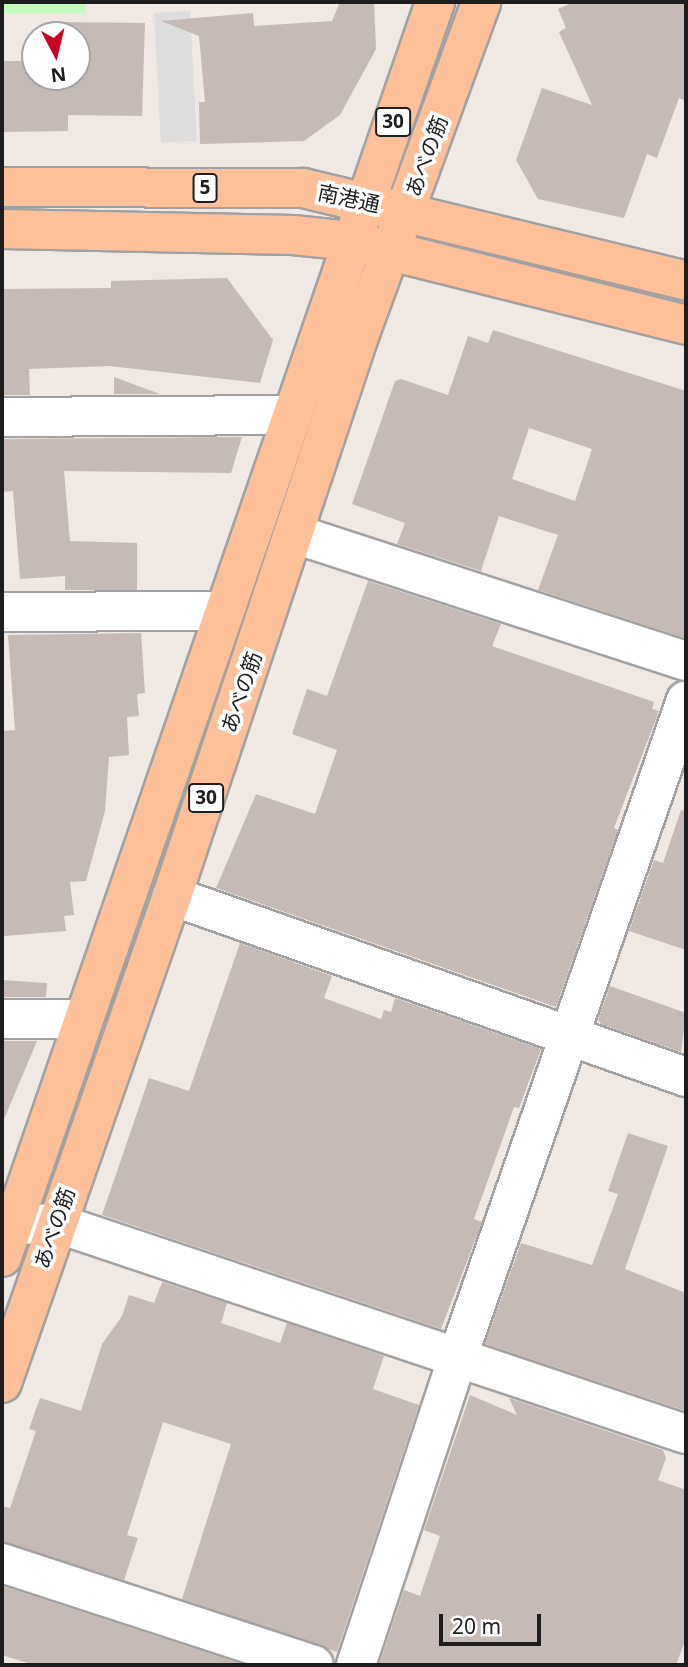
<!DOCTYPE html>
<html>
<head>
<meta charset="utf-8">
<style>
  body { margin:0 }
  #map { position:relative; width:688px; height:1667px; overflow:hidden; background:#efe8e3; font-family:"Noto Sans","Noto Sans JP",sans-serif }
  div>[style] { position:absolute }
  [style*='--x'] { left:calc(var(--x)*1px); top:calc(var(--y)*1px); width:calc(var(--w)*1px); rotate:calc(var(--a)*1deg) }
  .park>* { inset:0; background:#c4fabe; transform-origin:0 0 }
  .parking>* { inset:0; background:#ddd; transform-origin:0 0 }
  .building>* { inset:0; background:#c6bab6 }
  .roads { filter:drop-shadow(2px 0 #a1a1a1) drop-shadow(-2px 0 #a1a1a1) drop-shadow(0 2px #a1a1a1) drop-shadow(0 -2px #a1a1a1) }
  .minor>* { height:38px; margin:-19px; padding:0 19px; transform-origin:19px; border-radius:19px; background:#fff }
  .primary>* { height:38px; margin:-19px; padding:0 19px; transform-origin:19px; border-radius:19px; background:#fec098 }
  span { translate:-50% -50%; white-space:nowrap; text-align:center; line-height:1.15; -webkit-text-stroke:7px #fff; paint-order:stroke }
  .shield-label span { padding:2px 5px; background:#fff; border:2px solid; border-radius:5px; -webkit-text-stroke-width:0 }
  .shield-label { font-size:19px; color:#1d1d1d; font-weight:700 }
  .street-label { font-size:21px; color:#1d1d1d }
  .frame { position:absolute; inset:0; border:4px solid #1d1d1d; pointer-events:none }
  .north { position:absolute; left:21px; top:21px; width:70px; height:70px; box-sizing:border-box; background:#fff; border:2px solid #a5a5a5; border-radius:50%; rotate:173deg; font-size:19px; font-weight:700; line-height:28px; text-align:center; color:#1d1d1d }
  .north::after { content:''; display:block; margin:auto; width:24px; height:32px; background:#ca0024; clip-path:polygon(50% 0,100% 100%,50% 72%,0 100%) }
  .scale { position:absolute; left:439px; top:1614px; width:102px; height:32px; box-sizing:border-box; border:4px solid #1d1d1d; border-top:0; padding-left:9px; font-size:21px; line-height:24px; white-space:nowrap; color:#1d1d1d; -webkit-text-stroke:5px #fff; paint-order:stroke }
</style>
</head>
<body>
<div id="map">
  <div class="park">
    <i style="left:2px;top:2px;width:84px;height:11px"></i>
  </div>
  <div class="parking">
    <i style="left:190px;top:11px;width:130px;height:36px;rotate:87deg"></i>
  </div>
  <div class="building">
    <i style="clip-path:polygon(340px 2px,374px 2px,376px 49px,340px 115px,304px 141px,200px 144px,199px 102px,205px 102px,199px 36px,161px 21px,253px 13px,254px 26px,332px 21px)"></i>
    <i style="clip-path:polygon(574px 2px,686px 2px,686px 101px,679px 98px,657px 158px,647px 154px,624px 218px,538px 199px,516px 160px,542px 88px,592px 105px,559px 32px,566px 28px,558px 9px)"></i>
    <i style="clip-path:polygon(56px 22px,145px 23px,142px 116px,68px 115px,68px 131px,2px 132px,2px 61px,35px 61px,35px 77px,77px 77px,77px 35px,56px 35px)"></i>
    <i style="clip-path:polygon(227px 278px,273px 340px,260px 383px,109px 366px,29px 369px,30px 395px,2px 395px,2px 289px,111px 288px,111px 281px)"></i>
    <i style="clip-path:polygon(evenodd,493px 330px,686px 391px,685px 638px,538px 590px,558px 535px,499px 516px,481px 571px,397px 544px,405px 523px,352px 504px,395px 381px,401px 379px,448px 395px,468px 336px,488px 343px,493px 330px,529px 428px,592px 449px,575px 501px,512px 479px,529px 428px)"></i>
    <i style="clip-path:polygon(114px 377px,160px 394px,114px 394px)"></i>
    <i style="clip-path:polygon(242px 437px,231px 473px,64px 471px,70px 541px,137px 543px,137px 590px,65px 590px,65px 576px,20px 579px,13px 491px,2px 492px,2px 439px)"></i>
    <i style="clip-path:polygon(368px 581px,501px 624px,492px 646px,654px 702px,652px 709px,659px 711px,614px 828px,618px 830px,556px 1007px,216px 888px,256px 794px,315px 814px,337px 750px,292px 734px,307px 689px,327px 696px)"></i>
    <i style="clip-path:polygon(141px 633px,145px 693px,137px 694px,139px 716px,127px 717px,129px 755px,109px 757px,105px 811px,86px 881px,70px 882px,74px 915px,64px 916px,66px 931px,4px 936px,2px 731px,15px 730px,8px 635px)"></i>
    <i style="clip-path:polygon(681px 810px,686px 811px,686px 950px,629px 931px,654px 860px,663px 863px)"></i>
    <i style="clip-path:polygon(240px 943px,332px 976px,324px 998px,381px 1019px,384px 1010px,391px 1012px,395px 998px,541px 1049px,519px 1108px,514px 1107px,474px 1219px,482px 1222px,441px 1329px,102px 1215px,149px 1078px,189px 1091px)"></i>
    <i style="clip-path:polygon(2px 980px,47px 983px,46px 997px,2px 997px)"></i>
    <i style="clip-path:polygon(610px 986px,686px 1013px,681px 1052px,601px 1024px,598px 1020px)"></i>
    <i style="clip-path:polygon(2px 1041px,37px 1041px,2px 1124px)"></i>
    <i style="clip-path:polygon(628px 1133px,668px 1146px,625px 1269px,686px 1293px,686px 1411px,485px 1344px,521px 1243px,592px 1265px,618px 1194px,608px 1191px)"></i>
    <i style="clip-path:polygon(162px 1282px,227px 1303px,221px 1323px,280px 1343px,287px 1323px,384px 1356px,373px 1389px,419px 1405px,337px 1652px,182px 1599px,231px 1444px,163px 1422px,127px 1535px,138px 1538px,124px 1580px,2px 1542px,2px 1506px,10px 1508px,36px 1431px,29px 1429px,40px 1398px,81px 1411px,102px 1344px,122px 1316px,129px 1295px,154px 1303px)"></i>
    <i style="clip-path:polygon(470px 1395px,517px 1415px,509px 1398px,663px 1450px,666px 1458px,658px 1480px,686px 1490px,686px 1638px,676px 1665px,379px 1665px,404px 1590px,420px 1596px,440px 1536px,424px 1530px)"></i>
    <i style="clip-path:polygon(2px 1586px,239px 1663px,238px 1665px,34px 1665px,2px 1655px)"></i>
  </div>
  <div class="roads">
    <div class="minor">
      <i style="--x:2;--y:417;--w:290;--a:-0.4"></i>
      <i style="--x:295;--y:534;--w:411;--a:18"></i>
      <i style="--x:2;--y:612;--w:221;--a:-0.3"></i>
      <i style="--x:172;--y:896;--w:545;--a:19.4"></i>
      <i style="--x:2;--y:1019;--w:79;--a:0"></i>
      <i style="--x:2;--y:1226;--w:54;--a:-3.2"></i>
      <i style="--x:56;--y:1223;--w:664;--a:18.52"></i>
      <i style="--x:2;--y:1563;--w:328;--a:18.1"></i>
      <i style="--x:356;--y:1665;--w:325;--a:-71.7"></i>
      <i style="--x:458;--y:1356;--w:694;--a:-70.83"></i>
    </div>
    <div class="primary">
      <i style="--x:2;--y:187;--w:301;--a:0.2"></i>
      <i style="--x:303;--y:188;--w:394;--a:13.6"></i>
      <i style="--x:2;--y:229;--w:291;--a:1.2"></i>
      <i style="--x:293;--y:235;--w:57;--a:6"></i>
      <i style="--x:350;--y:241;--w:346;--a:14"></i>
      <i style="--x:2;--y:1257;--w:1328;--a:-70.96"></i>
      <i style="--x:2;--y:1383;--w:516;--a:-70.76"></i>
      <i style="--x:172;--y:896;--w:587;--a:-71.53"></i>
      <i style="--x:358;--y:339;--w:359;--a:-69.9"></i>
    </div>
  </div>
  <div class="shield-label">
    <span style="left:393px;top:122px">30</span>
    <span style="left:205px;top:188px">5</span>
    <span style="left:206px;top:798px">30</span>
  </div>
  <div class="street-label">
    <span style="left:426px;top:156px;rotate:-70deg">あべの筋</span>
    <span style="left:349px;top:198px;rotate:12deg">南港通</span>
    <span style="left:241px;top:692px;rotate:-71deg">あべの筋</span>
    <span style="left:54px;top:1228px;rotate:-71deg">あべの筋</span>
  </div>
  <div class="frame"></div>
  <div class="north">N</div>
  <div class="scale">20 m</div>
</div>
</body>
</html>
